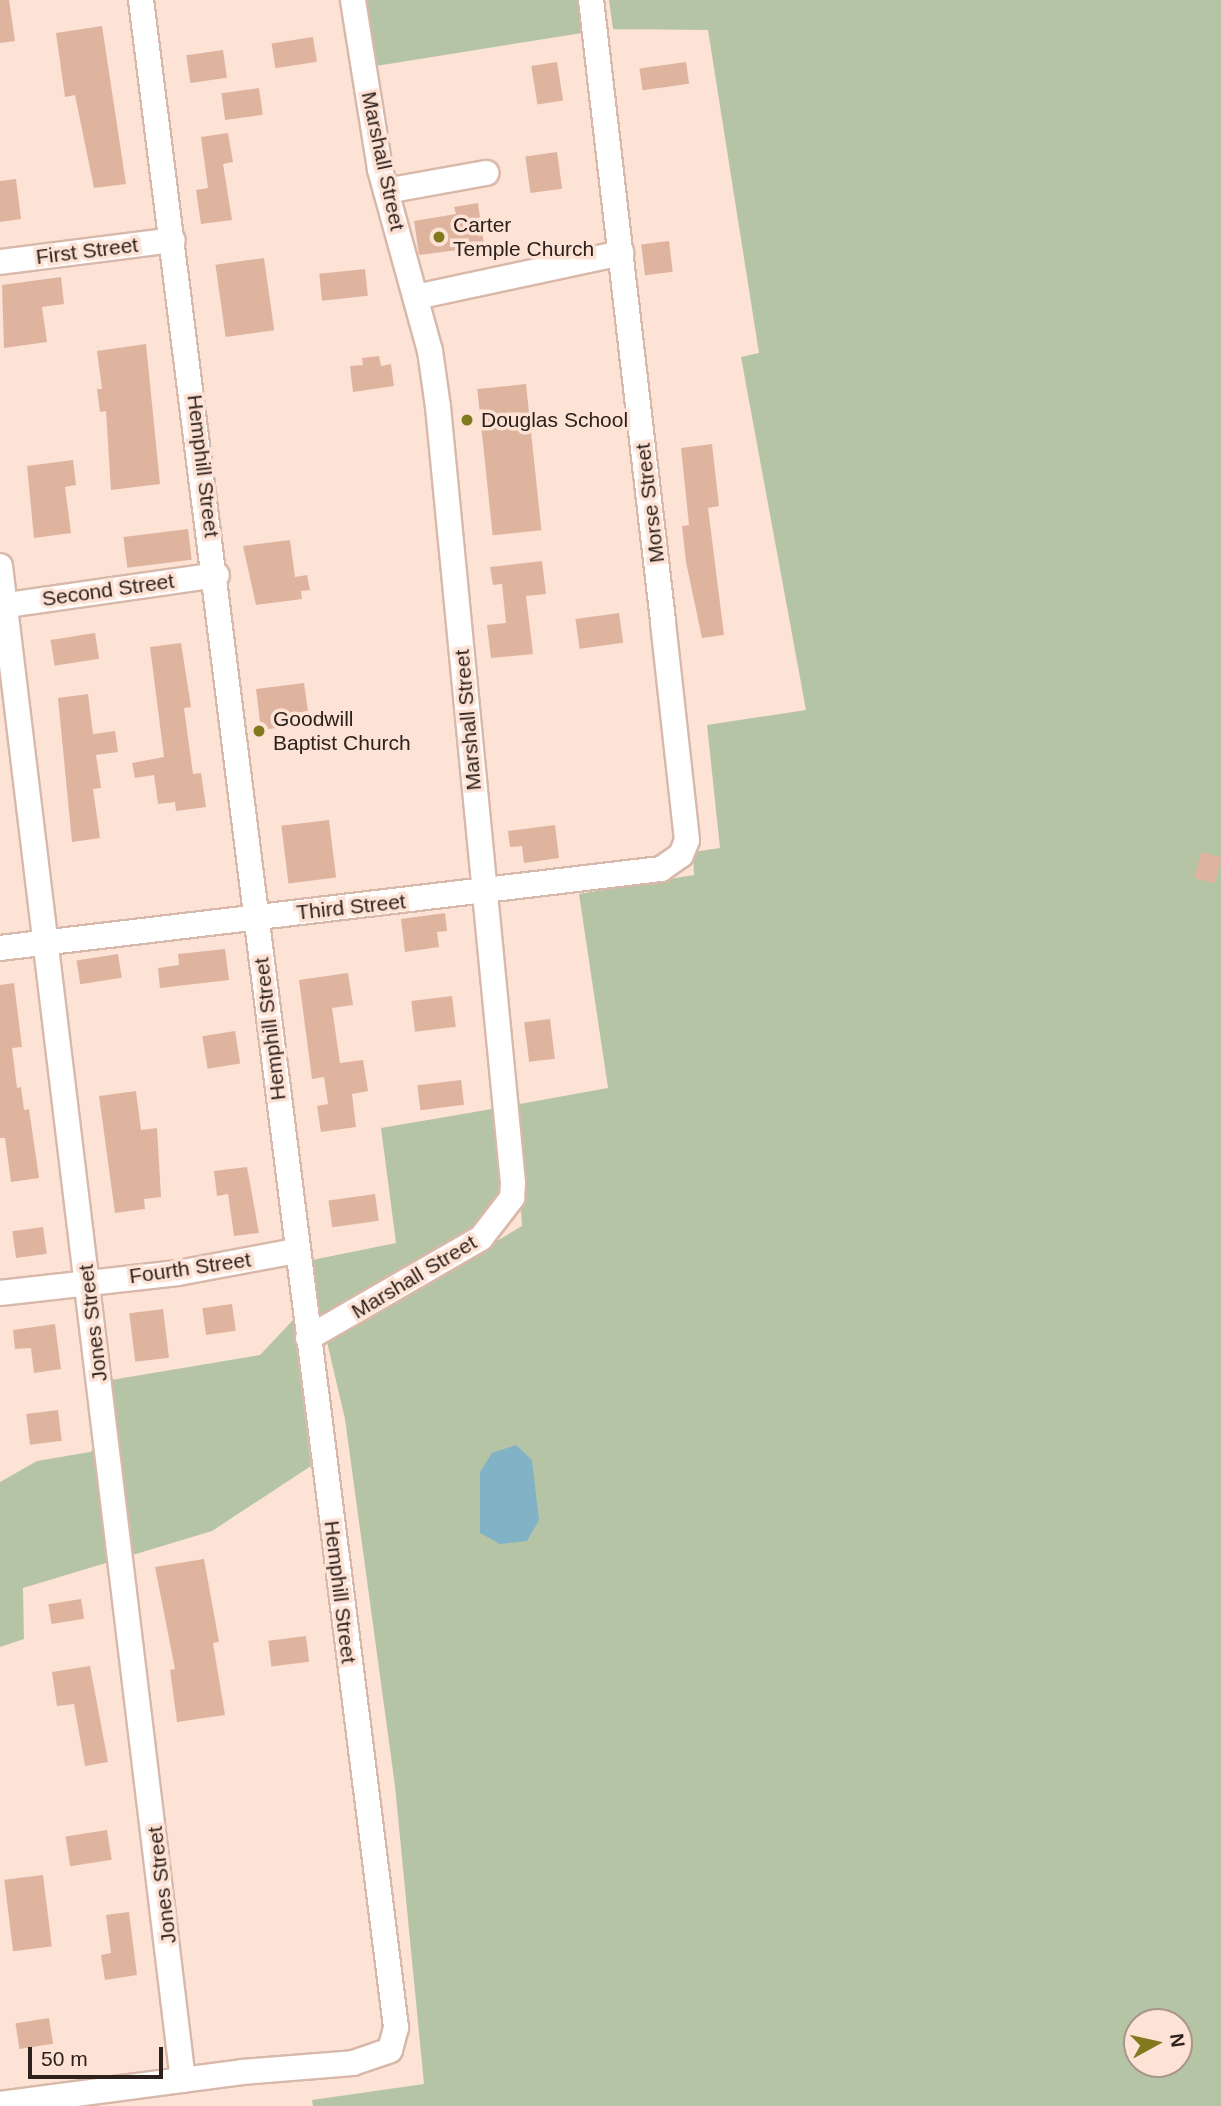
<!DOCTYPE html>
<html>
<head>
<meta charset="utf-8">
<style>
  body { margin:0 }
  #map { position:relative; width:1221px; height:2106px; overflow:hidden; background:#fde2d6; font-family:Helvetica,sans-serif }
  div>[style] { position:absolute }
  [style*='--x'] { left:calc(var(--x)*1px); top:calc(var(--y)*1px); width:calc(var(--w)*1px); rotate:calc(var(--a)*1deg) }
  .green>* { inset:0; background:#b6c4a6 }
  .water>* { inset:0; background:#82b2c5 }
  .building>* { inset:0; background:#dfb49f; transform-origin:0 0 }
  .roads { filter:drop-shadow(2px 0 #d8b8a9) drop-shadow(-2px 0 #d8b8a9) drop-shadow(0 2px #d8b8a9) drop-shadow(0 -2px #d8b8a9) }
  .minor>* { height:24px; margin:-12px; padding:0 12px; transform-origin:12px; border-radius:12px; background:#fff }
  .dots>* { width:19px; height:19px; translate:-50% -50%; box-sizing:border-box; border:4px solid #fde2d6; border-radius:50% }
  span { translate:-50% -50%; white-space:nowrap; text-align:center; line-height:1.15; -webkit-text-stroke:7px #fde2d6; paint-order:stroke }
  .street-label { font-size:21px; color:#2d211b }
  .poi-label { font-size:21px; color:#2d211b }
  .left { translate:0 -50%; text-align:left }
  .north { position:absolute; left:1123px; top:2008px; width:70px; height:70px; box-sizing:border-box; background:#fde2d6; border:2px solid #aa958b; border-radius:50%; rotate:82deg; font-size:19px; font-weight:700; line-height:28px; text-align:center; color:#2d211b }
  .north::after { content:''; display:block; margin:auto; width:24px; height:32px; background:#82791f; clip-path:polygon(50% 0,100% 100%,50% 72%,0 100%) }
  .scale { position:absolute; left:28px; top:2047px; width:135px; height:32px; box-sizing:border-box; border:4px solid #2d211b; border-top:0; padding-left:9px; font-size:21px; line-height:24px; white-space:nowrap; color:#2d211b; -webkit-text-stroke:5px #fde2d6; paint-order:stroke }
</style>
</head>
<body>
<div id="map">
  <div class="green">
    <i style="clip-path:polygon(366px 0,578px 0,582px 33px,376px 66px)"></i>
    <i style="clip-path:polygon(evenodd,609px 0,1221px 0,1221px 2106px,313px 2106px,312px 2100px,424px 2084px,395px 1786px,345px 1419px,327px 1342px,522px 1226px,514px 1105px,608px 1088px,579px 894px,694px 875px,693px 852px,720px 848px,707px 725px,806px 710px,741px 357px,759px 353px,708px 30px,613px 29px,609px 0,1137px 2022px,1179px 2022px,1179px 2064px,1137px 2064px,1137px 2022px)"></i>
    <i style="clip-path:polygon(492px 1109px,502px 1194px,478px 1229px,320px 1321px,312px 1260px,396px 1243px,381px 1128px)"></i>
    <i style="clip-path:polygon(293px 1320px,311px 1466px,212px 1531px,23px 1588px,24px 1639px,0 1647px,0 1482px,37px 1461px,90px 1452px,118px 1431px,111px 1380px,260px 1355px)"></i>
  </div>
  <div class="water">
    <i style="clip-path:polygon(516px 1445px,532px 1460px,539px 1520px,527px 1541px,500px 1544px,480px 1533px,480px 1472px,492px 1453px)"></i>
  </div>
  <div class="building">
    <i style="clip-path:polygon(0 0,9px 0,15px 41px,0 43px)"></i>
    <i style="clip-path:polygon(102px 26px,126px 184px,94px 188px,75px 95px,65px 97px,56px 33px)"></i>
    <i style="left:313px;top:37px;width:25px;height:42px;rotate:81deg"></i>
    <i style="left:223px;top:50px;width:28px;height:37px;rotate:82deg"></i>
    <i style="left:557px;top:62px;width:39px;height:26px;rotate:81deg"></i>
    <i style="left:686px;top:62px;width:22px;height:47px;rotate:82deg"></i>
    <i style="left:259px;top:88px;width:27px;height:38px;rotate:82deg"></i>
    <i style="clip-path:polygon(228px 133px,233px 162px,223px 164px,232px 220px,201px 224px,196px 190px,208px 188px,201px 137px)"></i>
    <i style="left:557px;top:152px;width:37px;height:32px;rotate:82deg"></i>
    <i style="clip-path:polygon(16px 179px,21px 219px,0 222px,0 181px)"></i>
    <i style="clip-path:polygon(478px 203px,485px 252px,459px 256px,458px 250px,419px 255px,414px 221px,456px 214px,454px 207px)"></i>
    <i style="left:669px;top:241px;width:31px;height:28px;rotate:83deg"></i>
    <i style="left:264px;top:258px;width:73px;height:49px;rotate:82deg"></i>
    <i style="left:365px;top:269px;width:27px;height:46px;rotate:84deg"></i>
    <i style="clip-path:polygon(61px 277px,64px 304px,42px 307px,47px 342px,4px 348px,2px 285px)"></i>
    <i style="clip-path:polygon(146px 344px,160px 484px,111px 490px,106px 411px,100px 412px,97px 389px,102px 389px,97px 351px)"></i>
    <i style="clip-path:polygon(379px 356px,381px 366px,391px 364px,394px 386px,353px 392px,350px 366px,363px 365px,362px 358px)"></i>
    <i style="left:526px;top:384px;width:147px;height:49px;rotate:84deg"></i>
    <i style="clip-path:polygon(712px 444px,719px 506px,708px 508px,724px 635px,702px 638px,686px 562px,682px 526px,689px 525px,681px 448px)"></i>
    <i style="clip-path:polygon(73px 460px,76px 485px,65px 487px,71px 533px,34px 538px,27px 466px)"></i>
    <i style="left:188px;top:529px;width:31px;height:65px;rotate:83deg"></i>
    <i style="clip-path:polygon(290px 540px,295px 577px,307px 575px,310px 590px,301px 591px,302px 599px,256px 605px,243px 546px)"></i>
    <i style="clip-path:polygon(542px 561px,546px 594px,526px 596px,533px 654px,491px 658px,487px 625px,506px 623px,502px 584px,493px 585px,490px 567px)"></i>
    <i style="left:619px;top:613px;width:30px;height:44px;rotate:82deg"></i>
    <i style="left:95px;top:633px;width:26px;height:45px;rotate:81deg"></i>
    <i style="clip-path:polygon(181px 643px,191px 707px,184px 708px,193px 774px,201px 773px,206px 807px,176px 811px,175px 802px,158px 804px,154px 775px,135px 778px,132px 763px,164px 757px,150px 647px)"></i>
    <i style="clip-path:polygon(304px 683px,308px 711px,289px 714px,291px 726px,261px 730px,256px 689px)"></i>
    <i style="clip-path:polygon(88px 694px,93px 734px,115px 731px,118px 752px,96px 755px,101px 788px,93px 789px,100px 838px,72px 842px,58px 698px)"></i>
    <i style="left:329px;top:820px;width:58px;height:48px;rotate:83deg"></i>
    <i style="clip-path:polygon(555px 825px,559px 858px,524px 863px,522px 846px,510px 847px,508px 831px)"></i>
    <i style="left:1201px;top:852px;width:21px;height:27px;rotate:14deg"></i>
    <i style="clip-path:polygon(445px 913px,447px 931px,437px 932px,439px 947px,405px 952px,401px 919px)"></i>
    <i style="clip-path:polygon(225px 949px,229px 980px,160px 988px,158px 968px,179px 965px,178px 954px)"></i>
    <i style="left:118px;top:954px;width:24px;height:42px;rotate:81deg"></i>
    <i style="clip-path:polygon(348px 973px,353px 1005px,332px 1008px,340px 1063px,363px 1060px,368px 1091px,352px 1094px,356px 1127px,321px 1132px,317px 1106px,328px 1104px,324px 1077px,312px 1079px,299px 980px)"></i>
    <i style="clip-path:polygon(14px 983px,22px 1047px,12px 1048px,17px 1088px,21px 1087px,24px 1110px,29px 1109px,39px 1178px,11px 1182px,5px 1138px,0 1138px,0 985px)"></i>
    <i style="left:452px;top:996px;width:31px;height:41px;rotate:83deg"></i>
    <i style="left:550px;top:1019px;width:40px;height:26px;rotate:83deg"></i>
    <i style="left:235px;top:1031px;width:33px;height:33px;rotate:81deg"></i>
    <i style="left:461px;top:1080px;width:25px;height:44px;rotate:83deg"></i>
    <i style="clip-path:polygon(136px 1091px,141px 1130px,157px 1128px,161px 1197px,144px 1199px,145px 1209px,115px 1213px,99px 1096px)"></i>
    <i style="clip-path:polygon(247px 1167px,259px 1233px,234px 1236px,228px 1194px,217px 1196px,214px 1171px)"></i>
    <i style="left:375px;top:1194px;width:27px;height:47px;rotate:82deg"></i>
    <i style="left:43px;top:1227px;width:27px;height:31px;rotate:82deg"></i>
    <i style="left:232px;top:1304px;width:27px;height:30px;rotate:82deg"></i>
    <i style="left:163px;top:1309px;width:49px;height:34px;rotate:83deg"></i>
    <i style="clip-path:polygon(55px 1324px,61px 1369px,34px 1373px,31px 1348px,15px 1349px,13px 1330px)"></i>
    <i style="left:58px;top:1410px;width:31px;height:32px;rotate:83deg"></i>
    <i style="clip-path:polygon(204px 1559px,219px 1642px,213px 1643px,225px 1715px,177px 1722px,170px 1670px,175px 1669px,155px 1567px)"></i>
    <i style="left:81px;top:1599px;width:20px;height:33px;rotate:81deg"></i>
    <i style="left:306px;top:1636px;width:26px;height:38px;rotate:83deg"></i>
    <i style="clip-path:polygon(90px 1666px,108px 1762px,85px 1766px,74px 1704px,57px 1706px,52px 1672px)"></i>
    <i style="left:107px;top:1830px;width:30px;height:42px;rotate:81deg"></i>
    <i style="left:43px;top:1875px;width:72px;height:39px;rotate:83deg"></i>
    <i style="clip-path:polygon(129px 1912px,137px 1975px,105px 1980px,101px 1955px,111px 1953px,106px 1915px)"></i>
    <i style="left:49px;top:2018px;width:26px;height:34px;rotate:81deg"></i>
  </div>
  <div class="roads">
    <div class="minor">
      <i style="--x:386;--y:191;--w:102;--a:-10.2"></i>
      <i style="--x:0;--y:262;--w:174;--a:-7.2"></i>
      <i style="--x:416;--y:297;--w:210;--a:-12.1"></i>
      <i style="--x:0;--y:566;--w:1525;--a:83.11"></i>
      <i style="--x:0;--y:606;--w:219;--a:-8.1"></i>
      <i style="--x:0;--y:948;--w:666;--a:-6.82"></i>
      <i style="--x:661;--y:869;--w:24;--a:-35"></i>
      <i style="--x:681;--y:855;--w:16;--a:-68"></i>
      <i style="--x:687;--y:840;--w:220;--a:-96.3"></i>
      <i style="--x:663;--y:621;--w:625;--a:-96.61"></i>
      <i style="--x:0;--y:1293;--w:179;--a:-6.4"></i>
      <i style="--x:178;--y:1273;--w:119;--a:-10.6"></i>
      <i style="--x:308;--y:1338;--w:200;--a:-30"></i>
      <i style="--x:481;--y:1238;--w:51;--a:-52.2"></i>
      <i style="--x:512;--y:1198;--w:15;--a:-86"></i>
      <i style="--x:513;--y:1183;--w:780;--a:-95.52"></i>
      <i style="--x:438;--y:407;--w:57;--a:-98.1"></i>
      <i style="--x:430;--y:351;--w:189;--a:-105.4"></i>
      <i style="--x:380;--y:169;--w:171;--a:-99.1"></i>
      <i style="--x:0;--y:2104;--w:244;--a:-7.5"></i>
      <i style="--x:242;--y:2072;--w:111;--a:-4.6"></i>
      <i style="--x:353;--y:2063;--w:39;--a:-19"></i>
      <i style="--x:390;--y:2050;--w:24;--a:-75"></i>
      <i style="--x:396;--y:2027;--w:2043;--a:-97.17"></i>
    </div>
  </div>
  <div class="dots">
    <i style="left:439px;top:237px;background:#82791f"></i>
    <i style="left:467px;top:420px;background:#82791f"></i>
    <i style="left:259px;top:731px;background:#82791f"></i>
  </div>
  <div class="street-label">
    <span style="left:383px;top:161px;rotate:78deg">Marshall Street</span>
    <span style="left:87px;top:251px;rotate:-7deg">First Street</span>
    <span style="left:203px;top:466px;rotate:83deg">Hemphill Street</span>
    <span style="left:650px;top:503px;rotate:-97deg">Morse Street</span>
    <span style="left:108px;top:590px;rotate:-8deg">Second Street</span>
    <span style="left:468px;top:720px;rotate:-95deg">Marshall Street</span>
    <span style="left:351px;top:907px;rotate:-6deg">Third Street</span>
    <span style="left:270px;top:1029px;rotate:-97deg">Hemphill Street</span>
    <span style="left:190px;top:1268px;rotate:-8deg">Fourth Street</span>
    <span style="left:414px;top:1277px;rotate:-31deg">Marshall Street</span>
    <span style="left:93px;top:1323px;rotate:-97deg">Jones Street</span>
    <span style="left:340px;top:1592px;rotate:83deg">Hemphill Street</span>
    <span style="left:162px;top:1885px;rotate:-97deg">Jones Street</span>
  </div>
  <div class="poi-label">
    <span class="left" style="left:453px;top:237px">Carter<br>Temple Church</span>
    <span class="left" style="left:481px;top:420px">Douglas School</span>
    <span class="left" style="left:273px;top:731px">Goodwill<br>Baptist Church</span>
  </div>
  <div class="north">N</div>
  <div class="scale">50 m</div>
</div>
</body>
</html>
